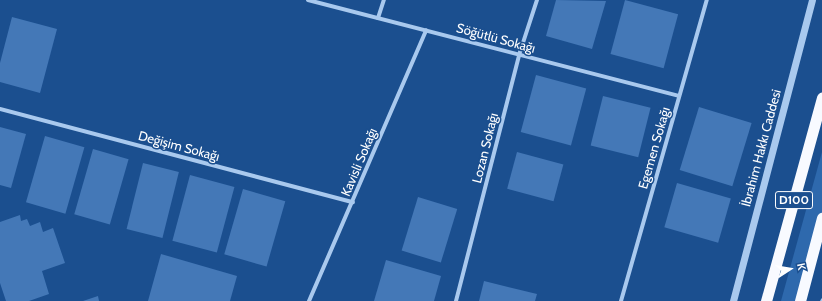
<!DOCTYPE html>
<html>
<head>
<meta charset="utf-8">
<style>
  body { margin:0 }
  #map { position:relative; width:822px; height:301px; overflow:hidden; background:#1b4f8f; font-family:Cabin,sans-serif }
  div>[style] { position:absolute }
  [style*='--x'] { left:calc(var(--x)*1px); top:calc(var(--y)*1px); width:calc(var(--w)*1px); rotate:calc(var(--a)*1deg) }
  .green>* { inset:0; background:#2e69ad }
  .building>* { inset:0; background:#4478b7; transform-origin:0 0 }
  .service>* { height:3px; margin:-1.5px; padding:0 1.5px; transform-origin:1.5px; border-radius:1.5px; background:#a9c9ee }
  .minor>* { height:4px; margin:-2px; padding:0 2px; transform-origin:2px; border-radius:2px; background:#a9c9ee }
  .tertiary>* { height:7px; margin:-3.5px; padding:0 3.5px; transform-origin:3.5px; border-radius:3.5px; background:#a9c9ee }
  .trunk>* { height:11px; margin:-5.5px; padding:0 5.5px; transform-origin:5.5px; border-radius:5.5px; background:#f8faff }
  span { translate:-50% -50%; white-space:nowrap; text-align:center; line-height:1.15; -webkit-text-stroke:3px #1b4f8f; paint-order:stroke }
  .shield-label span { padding:1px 3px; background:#1b4f8f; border:1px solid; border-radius:3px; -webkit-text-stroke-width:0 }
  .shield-label { font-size:12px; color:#fff; font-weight:700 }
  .street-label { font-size:13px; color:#fff }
  .north { position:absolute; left:770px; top:249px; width:40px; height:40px; -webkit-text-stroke:3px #1b4f8f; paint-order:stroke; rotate:78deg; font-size:11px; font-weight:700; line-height:16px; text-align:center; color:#fff }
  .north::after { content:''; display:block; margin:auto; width:14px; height:18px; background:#fff; clip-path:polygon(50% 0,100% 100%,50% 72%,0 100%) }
</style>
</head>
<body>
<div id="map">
  <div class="green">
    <i style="clip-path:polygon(822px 152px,822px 215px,798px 301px,781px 301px)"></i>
  </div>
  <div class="building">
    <i style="clip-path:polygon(556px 0,606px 1px,592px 49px,546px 36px)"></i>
    <i style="left:625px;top:0;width:55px;height:56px;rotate:15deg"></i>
    <i style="clip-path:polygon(12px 17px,57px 29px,40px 93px,0 82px,0 63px)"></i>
    <i style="left:536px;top:75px;width:52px;height:59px;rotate:15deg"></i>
    <i style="left:603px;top:96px;width:49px;height:51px;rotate:14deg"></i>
    <i style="left:699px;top:107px;width:55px;height:66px;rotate:17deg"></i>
    <i style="clip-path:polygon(0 127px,26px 134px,11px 188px,0 185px)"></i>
    <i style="left:45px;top:136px;width:41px;height:69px;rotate:16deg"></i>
    <i style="left:93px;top:149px;width:37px;height:68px;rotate:16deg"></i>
    <i style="left:517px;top:152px;width:48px;height:38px;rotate:15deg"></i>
    <i style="left:143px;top:163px;width:37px;height:68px;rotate:14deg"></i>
    <i style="left:190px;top:175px;width:46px;height:68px;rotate:15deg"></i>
    <i style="left:677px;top:183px;width:56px;height:46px;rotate:16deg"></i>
    <i style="left:243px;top:189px;width:44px;height:68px;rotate:16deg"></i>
    <i style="left:418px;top:197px;width:41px;height:56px;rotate:17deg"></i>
    <i style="clip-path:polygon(20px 215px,21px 221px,27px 219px,30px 226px,40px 222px,43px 232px,53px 228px,65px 263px,42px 271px,49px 294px,29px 301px,6px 301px,0 283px,0 222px)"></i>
    <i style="clip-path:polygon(161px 254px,237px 276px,230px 301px,148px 301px)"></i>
    <i style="clip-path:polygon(386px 260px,441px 276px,434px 301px,374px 301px)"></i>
    <i style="clip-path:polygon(484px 281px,537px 294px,535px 301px,479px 301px)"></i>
    <i style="clip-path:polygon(98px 296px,99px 301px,83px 301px)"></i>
  </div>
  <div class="service">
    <i style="--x:821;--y:301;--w:2;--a:-63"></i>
  </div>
  <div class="minor">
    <i style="--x:308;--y:0;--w:382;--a:14.5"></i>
    <i style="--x:378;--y:18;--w:19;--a:-72"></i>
    <i style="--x:0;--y:109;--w:365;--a:14.8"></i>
    <i style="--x:309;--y:301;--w:295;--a:-66.6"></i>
    <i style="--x:456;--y:301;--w:254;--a:-75.6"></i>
    <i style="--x:519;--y:55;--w:58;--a:-71.9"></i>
    <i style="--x:621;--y:301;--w:313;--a:-74.1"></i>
  </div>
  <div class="tertiary">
    <i style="--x:733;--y:301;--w:311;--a:-75.3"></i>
  </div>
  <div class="trunk">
    <i style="--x:766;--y:301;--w:211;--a:-74.6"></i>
    <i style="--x:800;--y:301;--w:86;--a:-75.2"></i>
  </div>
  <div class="shield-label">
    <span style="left:794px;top:200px">D100</span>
  </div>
  <div class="street-label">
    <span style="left:496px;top:38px;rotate:15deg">Söğütlü Sokağı</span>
    <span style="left:179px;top:146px;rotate:15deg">Değişim Sokağı</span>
    <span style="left:485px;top:148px;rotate:-76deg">Lozan Sokağı</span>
    <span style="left:654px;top:148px;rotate:-74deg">Egemen Sokağı</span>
    <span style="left:761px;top:148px;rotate:-75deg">İbrahim Hakkı Caddesi</span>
    <span style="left:359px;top:162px;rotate:-67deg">Kavisli Sokağı</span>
  </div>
  <div class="north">K</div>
</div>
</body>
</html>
